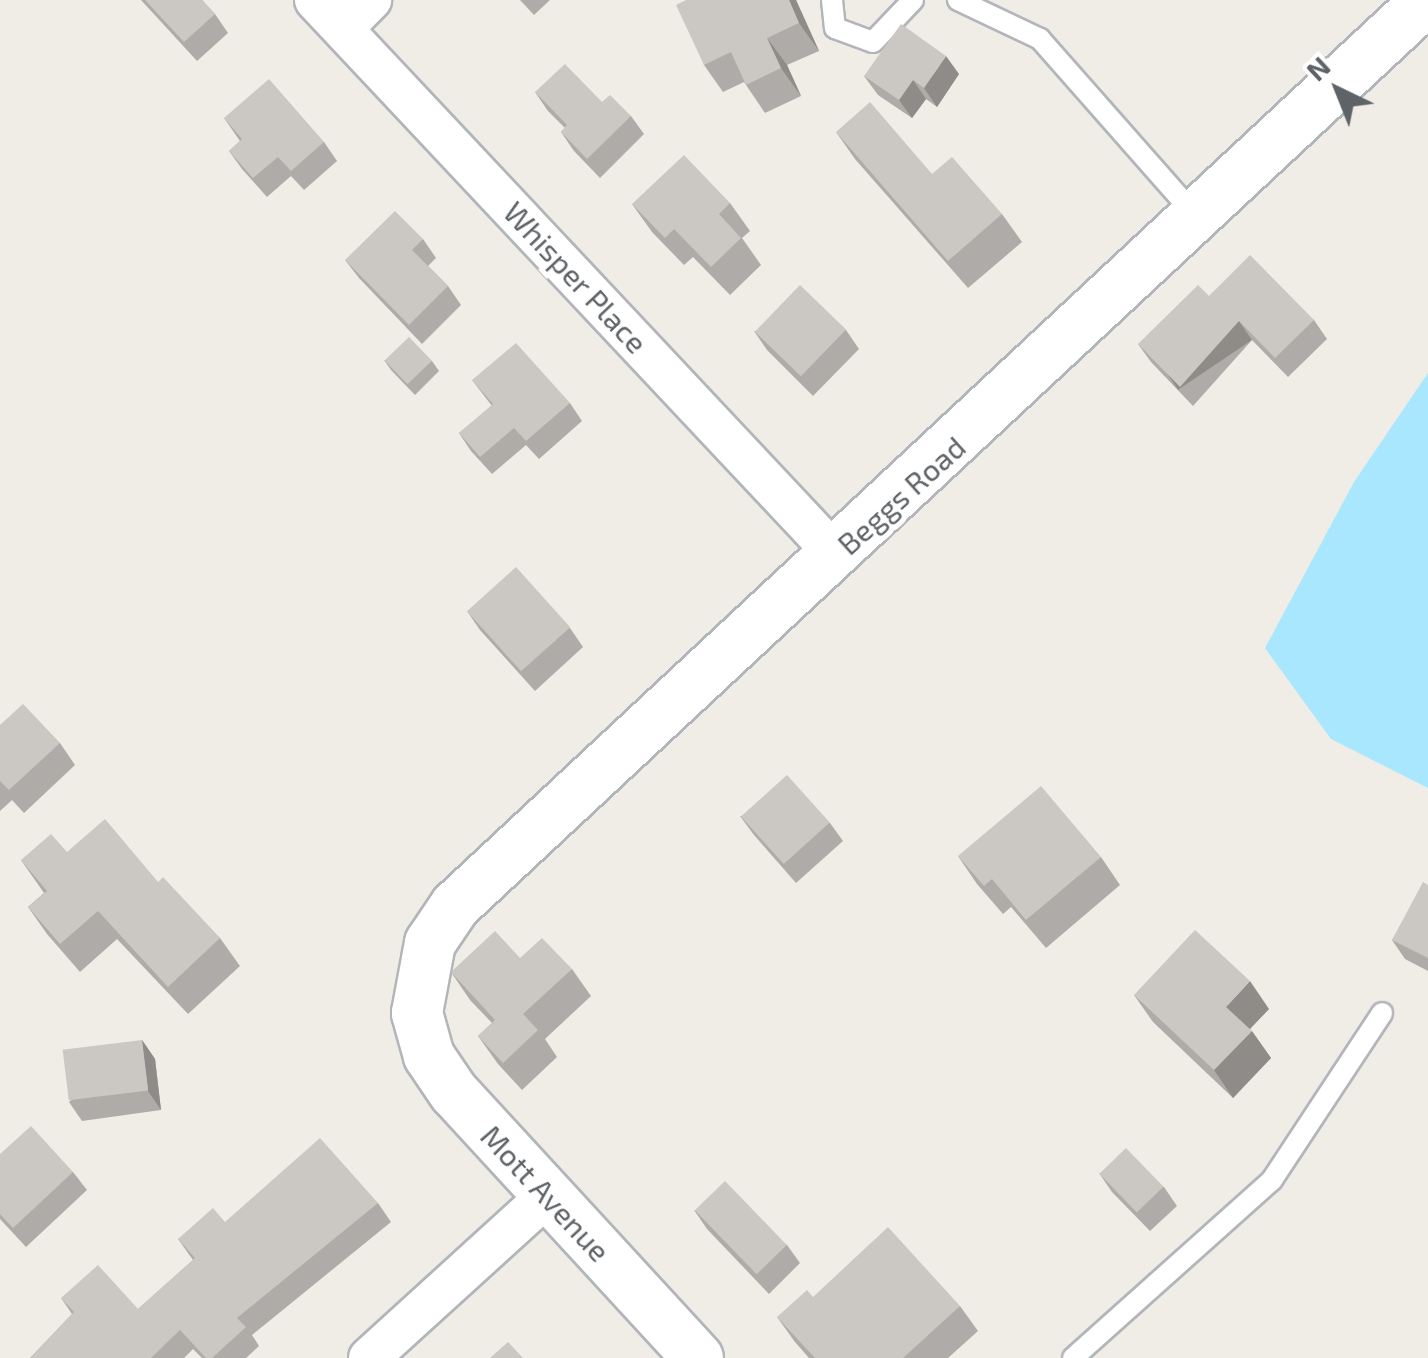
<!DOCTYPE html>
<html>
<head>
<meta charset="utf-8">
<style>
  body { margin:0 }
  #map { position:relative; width:1428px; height:1358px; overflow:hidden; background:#f0ece6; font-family:"Exo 2",sans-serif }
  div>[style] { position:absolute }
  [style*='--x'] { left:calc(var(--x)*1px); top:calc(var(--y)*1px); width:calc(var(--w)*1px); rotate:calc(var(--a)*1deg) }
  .water>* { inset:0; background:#a8e7fe }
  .roads { filter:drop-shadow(2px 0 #b2b5b9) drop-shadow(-2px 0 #b2b5b9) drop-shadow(0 2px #b2b5b9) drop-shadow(0 -2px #b2b5b9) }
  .service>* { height:20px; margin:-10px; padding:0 10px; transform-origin:10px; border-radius:10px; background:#fff }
  .minor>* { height:40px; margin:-20px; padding:0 20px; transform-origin:20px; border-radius:20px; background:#fff }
  .tertiary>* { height:50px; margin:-25px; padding:0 25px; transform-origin:25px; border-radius:25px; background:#fff }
  .wall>* { inset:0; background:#afaba8 }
  .shaded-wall>* { inset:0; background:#8e8b88; transform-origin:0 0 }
  .building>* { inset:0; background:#cbc7c3; transform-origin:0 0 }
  span { translate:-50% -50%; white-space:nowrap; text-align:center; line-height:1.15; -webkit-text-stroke:10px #fff; paint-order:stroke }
  .street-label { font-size:30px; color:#5e6367 }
  .north { position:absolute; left:1288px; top:40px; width:100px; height:100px; -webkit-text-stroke:8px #fff; paint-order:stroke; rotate:317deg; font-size:28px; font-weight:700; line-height:40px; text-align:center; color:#5e6367 }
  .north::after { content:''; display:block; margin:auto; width:35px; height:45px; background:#5e6367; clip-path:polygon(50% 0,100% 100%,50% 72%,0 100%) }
</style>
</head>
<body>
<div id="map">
  <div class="water">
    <i style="clip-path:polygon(1428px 373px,1428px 788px,1331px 739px,1265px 648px,1354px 482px)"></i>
  </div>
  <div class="roads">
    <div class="service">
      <i style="--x:832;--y:0;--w:28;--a:84"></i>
      <i style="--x:835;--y:28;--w:40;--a:20.2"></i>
      <i style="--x:873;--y:42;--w:58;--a:-46.4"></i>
      <i style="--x:958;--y:0;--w:91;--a:25.4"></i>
      <i style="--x:1040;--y:39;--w:236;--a:48.6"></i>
      <i style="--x:1073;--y:1358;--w:267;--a:-41.8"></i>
      <i style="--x:1272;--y:1180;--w:200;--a:-56.6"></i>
    </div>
    <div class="minor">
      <i style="--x:315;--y:0;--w:761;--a:46.81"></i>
      <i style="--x:343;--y:28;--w:40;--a:-45"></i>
      <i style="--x:369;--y:1358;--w:242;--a:-42.3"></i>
    </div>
    <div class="tertiary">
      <i style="--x:698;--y:1358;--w:360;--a:-132.6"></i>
      <i style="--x:454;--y:1093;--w:45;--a:-124"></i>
      <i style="--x:429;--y:1056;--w:45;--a:-105.6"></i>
      <i style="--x:417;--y:1013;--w:71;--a:-79.5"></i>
      <i style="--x:430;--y:943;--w:45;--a:-56"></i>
      <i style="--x:455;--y:906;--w:1329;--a:-42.99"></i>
    </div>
  </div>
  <div class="wall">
    <i style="clip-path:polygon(141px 0,202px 0,215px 14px,228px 33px,197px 61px)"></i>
    <i style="clip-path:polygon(520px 0,550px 0,534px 15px)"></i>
    <i style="clip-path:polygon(686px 0,796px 0,819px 51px,787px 65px,801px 96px,765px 113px,744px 82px,723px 92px,704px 65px)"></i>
    <i style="clip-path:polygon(959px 74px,937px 107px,926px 99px,912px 118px,878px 95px,864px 76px)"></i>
    <i style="clip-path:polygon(535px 92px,602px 102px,631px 116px,644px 134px,600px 178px,574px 151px,561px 132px,565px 128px,548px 111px)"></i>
    <i style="clip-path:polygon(224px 118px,324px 142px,337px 161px,304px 190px,291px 176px,267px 197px,242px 169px,229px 151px,240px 141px)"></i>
    <i style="clip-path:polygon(836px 132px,1002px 214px,1022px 242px,968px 288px,855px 159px)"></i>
    <i style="clip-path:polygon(730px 203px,750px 231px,742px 238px,761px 265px,730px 295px,693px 257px,684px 265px,652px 232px,632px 204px)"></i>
    <i style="clip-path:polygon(423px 239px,436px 258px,428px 266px,448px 286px,461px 305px,422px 344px,359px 278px,345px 260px)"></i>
    <i style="clip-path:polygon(1209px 296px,1314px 320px,1327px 339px,1288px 377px,1252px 340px,1193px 406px,1151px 362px,1138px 344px)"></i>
    <i style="clip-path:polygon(846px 330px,859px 349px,813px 396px,767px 350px,754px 331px)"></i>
    <i style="clip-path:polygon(384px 360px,432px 361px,439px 371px,415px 395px,391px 370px)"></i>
    <i style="clip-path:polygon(472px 380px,570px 403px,582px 421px,539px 459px,526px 445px,492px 474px,471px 451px,459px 433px,492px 406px)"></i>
    <i style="clip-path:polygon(467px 611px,570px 628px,583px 647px,535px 691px,480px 630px)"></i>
    <i style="clip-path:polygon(0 725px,60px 743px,75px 765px,24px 813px,12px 800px,0 811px)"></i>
    <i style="clip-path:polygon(740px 816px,830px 823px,843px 841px,796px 883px,754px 835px)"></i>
    <i style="clip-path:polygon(958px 856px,1101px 857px,1120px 885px,1046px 948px,1011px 907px,1003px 914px,977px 884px)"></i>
    <i style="clip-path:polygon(21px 860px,158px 882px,220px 938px,240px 966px,188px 1014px,117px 939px,80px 972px,47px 934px,28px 907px,44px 893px)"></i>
    <i style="clip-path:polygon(1428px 885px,1428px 971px,1405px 959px,1392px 940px)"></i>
    <i style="clip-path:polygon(520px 958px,572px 969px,591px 996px,545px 1039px,557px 1057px,522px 1090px,498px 1064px,478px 1036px,492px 1023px,470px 1000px,451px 972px)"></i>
    <i style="clip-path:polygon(1134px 995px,1269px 1009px,1250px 1029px,1271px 1058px,1233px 1098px,1153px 1022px)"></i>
    <i style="clip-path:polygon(142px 1040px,155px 1059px,161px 1110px,82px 1121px,69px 1102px)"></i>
    <i style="clip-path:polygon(0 1154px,73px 1172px,87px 1190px,26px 1247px,0 1219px)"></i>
    <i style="clip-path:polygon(1099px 1173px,1164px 1187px,1177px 1206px,1150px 1231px,1112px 1192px)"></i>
    <i style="clip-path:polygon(378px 1203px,391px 1222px,252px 1335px,259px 1346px,246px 1358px,202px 1358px,193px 1349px,184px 1358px,30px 1358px,72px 1314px,61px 1298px,138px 1309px,193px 1260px,178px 1239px,225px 1222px)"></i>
    <i style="clip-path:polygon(694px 1210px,787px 1245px,800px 1263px,769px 1294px,707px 1229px)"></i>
    <i style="clip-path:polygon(813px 1297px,960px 1306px,978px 1331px,948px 1358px,809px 1358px,795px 1342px,777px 1317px)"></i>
  </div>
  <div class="shaded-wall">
    <i style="clip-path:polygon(789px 0,796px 0,819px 51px,799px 23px)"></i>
    <i style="clip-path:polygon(767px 38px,787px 65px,801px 96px,781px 68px)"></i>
    <i style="clip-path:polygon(946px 56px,959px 74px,937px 107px,924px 88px)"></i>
    <i style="clip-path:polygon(913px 80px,926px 99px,912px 118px,899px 100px)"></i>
    <i style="left:1239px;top:321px;width:23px;height:89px;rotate:56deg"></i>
    <i style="clip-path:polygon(1250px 981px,1269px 1009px,1245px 1034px,1226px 1007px)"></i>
    <i style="clip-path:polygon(1252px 1031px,1271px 1058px,1233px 1098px,1214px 1070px)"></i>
    <i style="clip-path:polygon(142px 1040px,155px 1059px,161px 1110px,148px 1091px)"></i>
  </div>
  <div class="building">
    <i style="clip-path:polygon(145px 0,202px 0,215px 14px,184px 42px)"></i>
    <i style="clip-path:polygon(686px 0,789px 0,799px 23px,767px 38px,781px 68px,746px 85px,731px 52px,704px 65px,676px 5px)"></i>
    <i style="clip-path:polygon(901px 24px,946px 56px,924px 88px,913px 80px,899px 100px,864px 76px)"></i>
    <i style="clip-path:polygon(565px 64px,602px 102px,610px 95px,631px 116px,587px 159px,561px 132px,567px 125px,535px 92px)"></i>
    <i style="clip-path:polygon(269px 79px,324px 142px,291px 171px,278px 157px,253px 178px,229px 151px,242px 139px,224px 118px)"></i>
    <i style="clip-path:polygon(870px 102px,932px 174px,952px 157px,1002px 214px,948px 261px,836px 132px)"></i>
    <i style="clip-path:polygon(684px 155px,730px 203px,719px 214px,741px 238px,711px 267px,674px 229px,665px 238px,632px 204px)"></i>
    <i style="clip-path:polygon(395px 211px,423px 239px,412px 250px,448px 286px,409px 325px,345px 260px)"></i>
    <i style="clip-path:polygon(1250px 255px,1314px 320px,1275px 358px,1239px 321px,1180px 387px,1138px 344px,1198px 285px,1209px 296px)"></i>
    <i style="left:800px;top:285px;width:64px;height:65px;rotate:44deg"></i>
    <i style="left:409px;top:337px;width:33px;height:34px;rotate:46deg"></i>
    <i style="clip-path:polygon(516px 343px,570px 403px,526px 441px,514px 428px,480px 457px,459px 433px,493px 404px,472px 380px)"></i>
    <i style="left:516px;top:567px;width:81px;height:66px;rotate:48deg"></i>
    <i style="clip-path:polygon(23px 704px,60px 743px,9px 790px,0 781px,0 725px)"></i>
    <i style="left:787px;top:775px;width:64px;height:62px;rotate:48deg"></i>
    <i style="clip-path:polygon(1041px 786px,1101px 857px,1026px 920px,992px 879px,984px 886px,958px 856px)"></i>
    <i style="clip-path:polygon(105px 819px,158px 882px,163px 877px,220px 938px,168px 987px,98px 911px,60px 944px,28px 907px,47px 891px,21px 860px,51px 834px,67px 852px)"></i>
    <i style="clip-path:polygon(1423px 882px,1428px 885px,1428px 958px,1392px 940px)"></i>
    <i style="clip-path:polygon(1195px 930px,1250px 981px,1226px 1007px,1252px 1031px,1214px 1070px,1134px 995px)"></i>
    <i style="clip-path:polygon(495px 931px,520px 958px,542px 938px,572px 969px,523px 1014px,538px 1030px,503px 1063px,478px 1036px,495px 1020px,451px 972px)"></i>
    <i style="left:142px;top:1040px;width:51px;height:80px;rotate:83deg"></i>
    <i style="clip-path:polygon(31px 1126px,73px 1172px,13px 1228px,0 1214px,0 1154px)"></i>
    <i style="clip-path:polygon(320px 1138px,378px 1203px,237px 1318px,246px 1327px,212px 1358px,206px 1358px,180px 1330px,151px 1358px,30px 1358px,74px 1312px,61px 1298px,98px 1265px,138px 1309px,195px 1258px,178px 1239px,213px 1208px,225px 1222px)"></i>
    <i style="left:1126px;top:1148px;width:54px;height:37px;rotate:46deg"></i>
    <i style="left:725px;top:1181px;width:89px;height:42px;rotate:46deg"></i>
    <i style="clip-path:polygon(888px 1227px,960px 1306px,903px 1358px,815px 1358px,777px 1317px,807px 1290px,813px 1297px)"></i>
    <i style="clip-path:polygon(508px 1342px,523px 1358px,490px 1358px)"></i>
  </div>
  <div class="street-label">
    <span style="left:576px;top:277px;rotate:47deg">Whisper Place</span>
    <span style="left:901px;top:495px;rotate:-42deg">Beggs Road</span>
    <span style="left:546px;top:1193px;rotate:47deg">Mott Avenue</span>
  </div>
  <div class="north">N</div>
</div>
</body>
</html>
